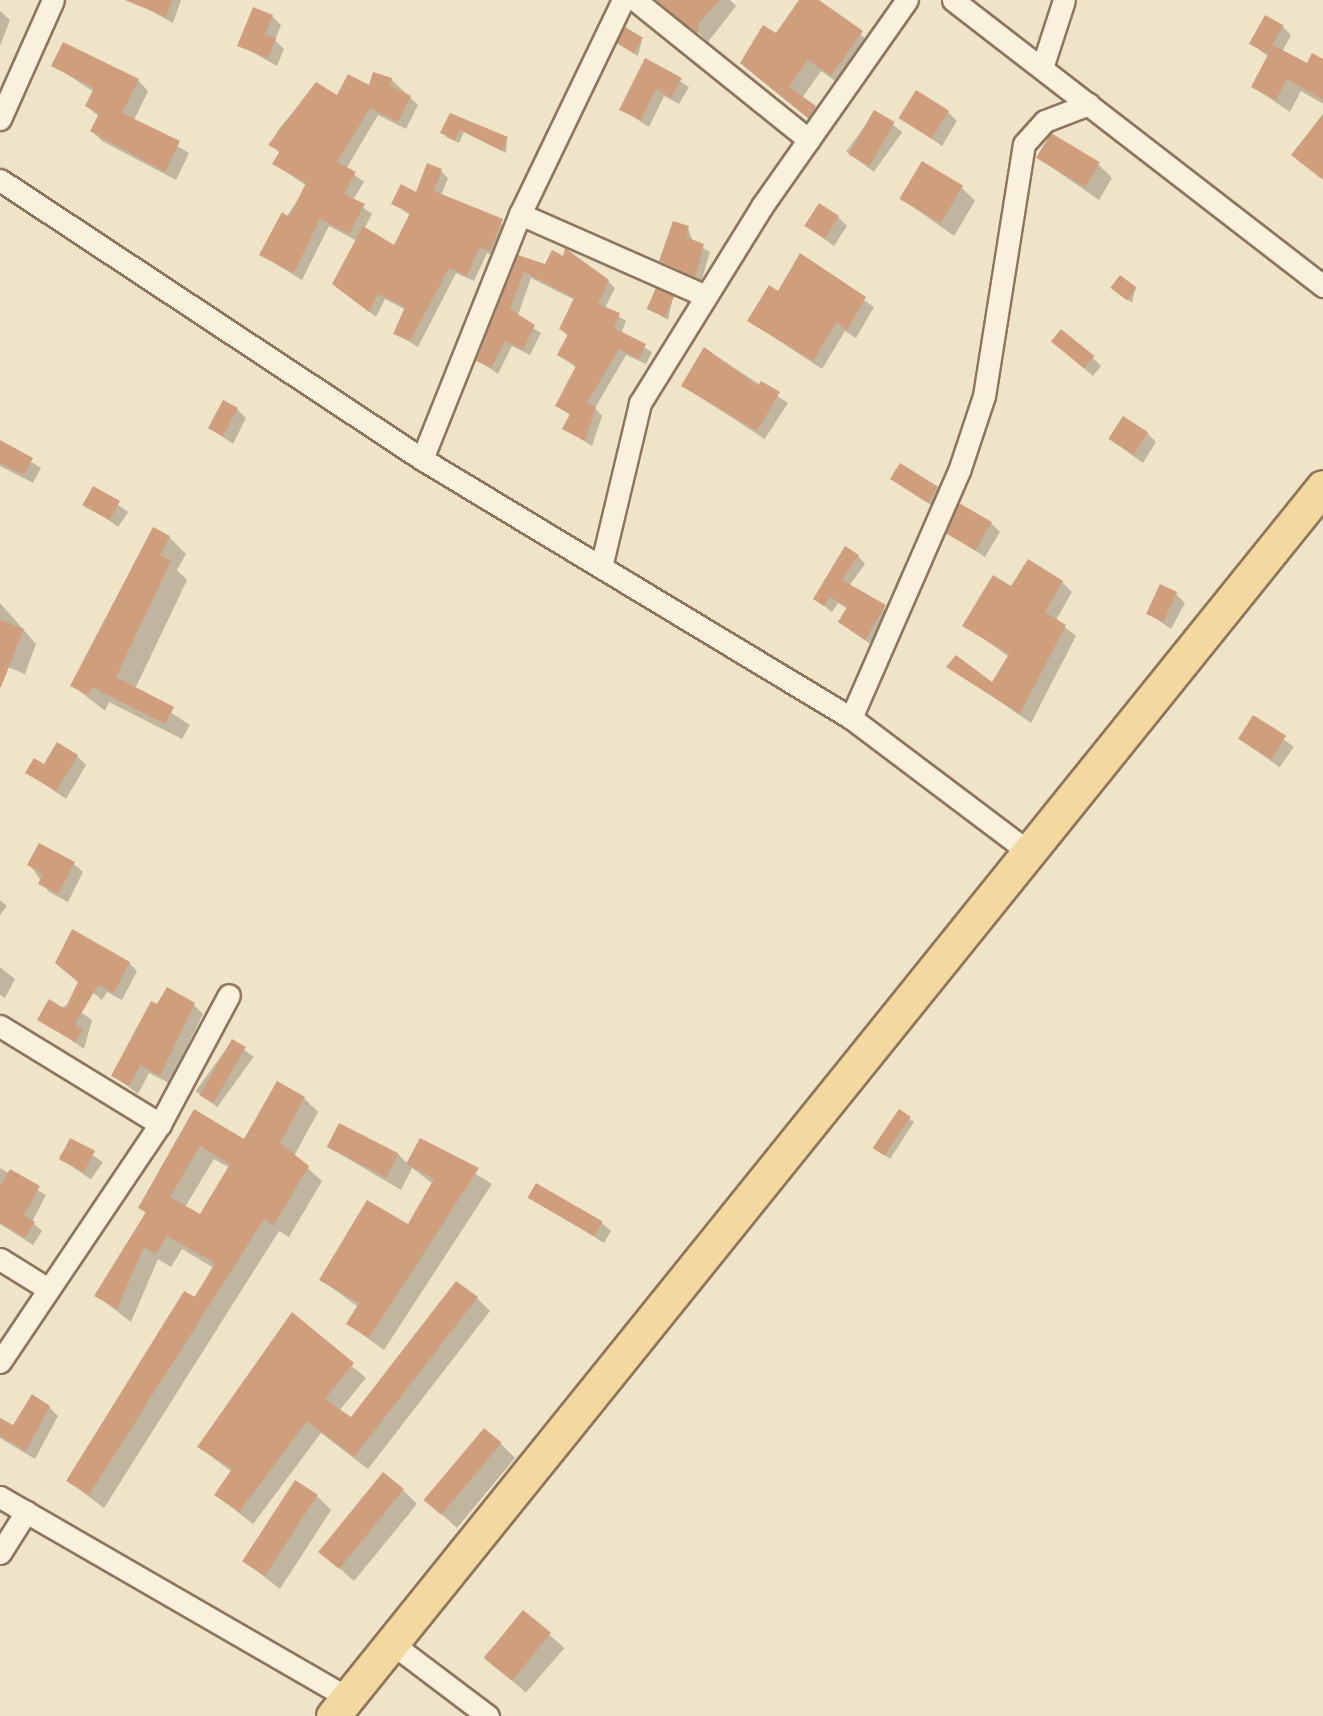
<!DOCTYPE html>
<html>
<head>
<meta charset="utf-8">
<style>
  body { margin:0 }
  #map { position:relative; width:1323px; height:1716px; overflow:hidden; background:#f0e4c8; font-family:Georgia,serif }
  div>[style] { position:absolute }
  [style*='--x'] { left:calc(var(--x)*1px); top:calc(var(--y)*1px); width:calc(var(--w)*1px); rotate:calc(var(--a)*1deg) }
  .shadow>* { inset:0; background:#0003; transform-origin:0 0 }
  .building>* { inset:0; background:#cf9f7d; transform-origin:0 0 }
  .roads { filter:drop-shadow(2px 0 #8d765c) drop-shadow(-2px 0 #8d765c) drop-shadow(0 2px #8d765c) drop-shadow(0 -2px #8d765c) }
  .minor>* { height:21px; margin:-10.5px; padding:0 10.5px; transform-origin:10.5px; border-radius:10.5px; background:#faf1dc }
  .primary>* { height:33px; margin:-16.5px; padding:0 16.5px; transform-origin:16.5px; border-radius:16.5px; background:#f3d9a0 }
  span { translate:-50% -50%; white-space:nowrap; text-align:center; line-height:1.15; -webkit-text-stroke:7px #f7eed8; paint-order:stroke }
</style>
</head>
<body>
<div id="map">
  <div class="shadow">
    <i style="clip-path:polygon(157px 0,181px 0,173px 23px,151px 11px)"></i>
    <i style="clip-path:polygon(666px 0,730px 0,736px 6px,708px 42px)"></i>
    <i style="clip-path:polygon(801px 0,816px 0,874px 45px,844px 87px,821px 71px,802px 98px,828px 119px,821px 129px,755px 75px)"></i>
    <i style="clip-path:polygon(0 11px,10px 20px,0 46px)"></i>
    <i style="clip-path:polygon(272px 16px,281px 25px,275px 40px,284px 49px,277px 66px,240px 45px)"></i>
    <i style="clip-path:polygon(1282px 26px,1291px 35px,1282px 52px,1307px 65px,1323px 61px,1323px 104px,1301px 91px,1290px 112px,1253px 87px,1269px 57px,1252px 44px)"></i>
    <i style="clip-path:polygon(642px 40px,638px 56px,623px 47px)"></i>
    <i style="clip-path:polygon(646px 61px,689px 87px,679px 104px,664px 96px,649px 127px,621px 109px)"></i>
    <i style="clip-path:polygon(53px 65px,138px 80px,148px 91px,134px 120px,189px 153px,176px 180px,102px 141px,92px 131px,99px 117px,87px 106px,94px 92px)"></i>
    <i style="clip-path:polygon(391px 79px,418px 105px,406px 129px,378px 115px,346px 169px,364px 182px,353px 200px,372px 214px,364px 229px,394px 247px,410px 215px,393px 203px,417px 194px,441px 171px,448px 178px,441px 196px,509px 228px,497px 257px,487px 253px,474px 281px,456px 273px,418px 347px,395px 333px,406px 310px,385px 299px,376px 317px,334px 284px,357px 241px,329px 226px,302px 280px,261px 255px,307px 186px,274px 164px,280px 154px,271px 144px,278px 130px,316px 85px,338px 98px)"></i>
    <i style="left:875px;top:112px;width:34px;height:49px;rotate:36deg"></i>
    <i style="clip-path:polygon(948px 112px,957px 121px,942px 146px,901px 118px)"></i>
    <i style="clip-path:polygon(451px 115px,507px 139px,506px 153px,464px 132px,459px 143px,446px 137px)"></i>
    <i style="clip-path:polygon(1037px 157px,1099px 165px,1112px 178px,1099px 200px)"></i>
    <i style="clip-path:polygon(962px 188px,975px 201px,954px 236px,901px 198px)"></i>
    <i style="clip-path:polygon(838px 217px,847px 226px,834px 246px,807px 226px)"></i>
    <i style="clip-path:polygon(688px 228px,693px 242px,710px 252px,701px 282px,661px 260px)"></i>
    <i style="clip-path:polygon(800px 256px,874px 307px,856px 338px,845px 331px,822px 369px,749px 321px,778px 293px)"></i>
    <i style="clip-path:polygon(519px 257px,608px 281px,615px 288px,605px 308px,626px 321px,621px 334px,652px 352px,646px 364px,626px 355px,595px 408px,602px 416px,592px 446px,565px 429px,571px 416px,558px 406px,577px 368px,559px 355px,568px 336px,561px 329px,575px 300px,531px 278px,517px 318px,541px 333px,530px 355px,512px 346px,498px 374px,478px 360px)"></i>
    <i style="clip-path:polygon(1135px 289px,1132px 303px,1117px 291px)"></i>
    <i style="clip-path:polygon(673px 297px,668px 320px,648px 308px)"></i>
    <i style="left:705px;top:349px;width:99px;height:43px;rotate:33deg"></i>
    <i style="clip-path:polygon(1062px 350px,1092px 357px,1101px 366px,1093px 376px)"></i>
    <i style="clip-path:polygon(237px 409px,246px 418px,233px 444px,211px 429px)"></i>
    <i style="clip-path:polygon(1147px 433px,1156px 442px,1143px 463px,1113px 441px)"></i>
    <i style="clip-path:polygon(0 442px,41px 468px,33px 483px,0 466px)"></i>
    <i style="clip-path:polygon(892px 479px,937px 488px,946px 497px,940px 511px)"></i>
    <i style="left:94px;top:488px;width:42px;height:18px;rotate:35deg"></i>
    <i style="clip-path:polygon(991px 523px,1000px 532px,985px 557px,948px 533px)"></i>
    <i style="clip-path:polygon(169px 537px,186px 554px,177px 570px,187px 580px,135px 689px,190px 725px,182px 739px,109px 702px,105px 711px,72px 685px)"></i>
    <i style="clip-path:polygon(858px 556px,865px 564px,849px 586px,892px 614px,873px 646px,840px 622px,848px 609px,838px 603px,832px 612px,815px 599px)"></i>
    <i style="clip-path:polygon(1062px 582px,1072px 592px,1056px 620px,1076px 636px,1031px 723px,949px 667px,993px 685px,1009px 657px,965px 625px,1012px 589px)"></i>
    <i style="clip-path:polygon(1176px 594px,1185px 603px,1171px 629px,1148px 613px)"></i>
    <i style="clip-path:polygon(0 603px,36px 644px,25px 674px,0 664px)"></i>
    <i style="left:1253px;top:718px;width:50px;height:25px;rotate:35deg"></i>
    <i style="clip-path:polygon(77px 756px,86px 765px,66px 799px,28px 773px)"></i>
    <i style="clip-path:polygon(74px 864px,83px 872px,68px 902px,49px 892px,30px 865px)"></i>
    <i style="clip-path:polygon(0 900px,7px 906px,0 915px)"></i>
    <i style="clip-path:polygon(129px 963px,137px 971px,122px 1000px,107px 992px,102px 1000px,66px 971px)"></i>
    <i style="clip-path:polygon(0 967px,15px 979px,5px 998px,0 995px)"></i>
    <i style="clip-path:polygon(69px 1004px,92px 1020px,84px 1049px,40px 1019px)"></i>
    <i style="clip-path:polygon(194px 1005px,203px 1014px,169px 1083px,149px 1073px,138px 1094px,114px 1076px,157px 1006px)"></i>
    <i style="left:232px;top:1041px;width:27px;height:62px;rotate:36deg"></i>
    <i style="clip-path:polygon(evenodd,304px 1098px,318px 1112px,294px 1156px,322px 1181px,289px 1237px,279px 1231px,104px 1508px,68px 1481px,214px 1268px,182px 1249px,171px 1267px,158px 1259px,131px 1322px,97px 1296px,147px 1214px,140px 1208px,195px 1112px,245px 1141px,304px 1098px,214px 1159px,230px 1168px,201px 1217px,185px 1207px,214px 1159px)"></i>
    <i style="clip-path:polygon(900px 1111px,914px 1122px,890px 1159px,879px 1151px)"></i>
    <i style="left:71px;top:1140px;width:39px;height:21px;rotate:35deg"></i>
    <i style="clip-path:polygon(421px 1140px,492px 1184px,384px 1350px,348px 1324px,358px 1307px,322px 1280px,408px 1227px,433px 1184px,412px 1168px,401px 1190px,328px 1147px,398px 1154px,408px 1164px)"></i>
    <i style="clip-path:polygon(0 1168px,46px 1195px,32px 1222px,42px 1231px,33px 1245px,0 1224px)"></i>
    <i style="clip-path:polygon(530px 1197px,602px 1223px,611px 1231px,604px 1243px)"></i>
    <i style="clip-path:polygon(477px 1298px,490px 1311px,368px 1469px,321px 1433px,253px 1524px,216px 1495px,232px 1472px,199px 1447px,292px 1315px,366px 1378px,339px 1411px,351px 1420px)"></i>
    <i style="clip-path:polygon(49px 1407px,58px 1416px,35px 1459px,0 1438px,0 1420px,13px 1427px)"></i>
    <i style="clip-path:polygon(501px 1444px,515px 1458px,457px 1528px,427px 1501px)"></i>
    <i style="clip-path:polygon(403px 1490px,417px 1504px,354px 1581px,321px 1552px)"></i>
    <i style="clip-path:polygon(317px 1496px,331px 1510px,280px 1589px,244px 1561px)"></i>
    <i style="left:523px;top:1612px;width:55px;height:59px;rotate:41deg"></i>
  </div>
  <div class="building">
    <i style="clip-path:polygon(125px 0,172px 0,166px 17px)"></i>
    <i style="clip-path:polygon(656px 0,720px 0,698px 24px,698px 34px)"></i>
    <i style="clip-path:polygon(799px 0,819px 0,863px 31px,831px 76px,808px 60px,789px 87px,816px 106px,808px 118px,740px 63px,763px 25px,776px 33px)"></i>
    <i style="clip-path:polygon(253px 7px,273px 15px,265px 34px,276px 38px,268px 58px,237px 46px)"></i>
    <i style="left:1265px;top:15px;width:21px;height:33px;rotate:29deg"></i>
    <i style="left:625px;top:27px;width:21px;height:18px;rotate:31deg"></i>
    <i style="clip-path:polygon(63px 42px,139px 79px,122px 113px,180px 141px,165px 172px,90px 131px,99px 114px,85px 106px,94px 88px,51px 66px)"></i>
    <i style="clip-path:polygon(1273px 45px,1307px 63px,1312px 53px,1323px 59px,1323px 100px,1287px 79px,1276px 100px,1251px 87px)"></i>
    <i style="clip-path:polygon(645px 58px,682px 78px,671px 98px,656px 89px,641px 120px,619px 110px)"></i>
    <i style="clip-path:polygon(373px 72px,392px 78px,390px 85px,411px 96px,398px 122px,370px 108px,337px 162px,356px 172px,344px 194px,365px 204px,349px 234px,320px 219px,294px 273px,259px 255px,282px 212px,289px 217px,306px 183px,272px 164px,280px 151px,268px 145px,316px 82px,337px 95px,348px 74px,369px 85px)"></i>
    <i style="left:916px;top:90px;width:39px;height:33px;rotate:32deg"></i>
    <i style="left:874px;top:110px;width:24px;height:51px;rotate:30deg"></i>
    <i style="clip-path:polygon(450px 113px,508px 137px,502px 151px,460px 130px,455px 140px,440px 133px)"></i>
    <i style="clip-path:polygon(1323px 114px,1323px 180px,1291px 155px)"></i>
    <i style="left:1051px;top:133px;width:57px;height:29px;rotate:31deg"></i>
    <i style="left:922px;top:161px;width:48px;height:44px;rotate:31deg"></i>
    <i style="clip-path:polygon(427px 163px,442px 169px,434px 191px,503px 219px,490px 251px,480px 247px,467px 276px,449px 268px,410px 341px,393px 334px,405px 307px,378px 294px,369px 312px,332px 284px,363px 226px,394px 245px,410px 213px,391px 204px,401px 184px,416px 192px)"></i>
    <i style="left:819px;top:203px;width:24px;height:27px;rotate:33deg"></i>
    <i style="clip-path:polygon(673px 221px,689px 226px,686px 237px,704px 244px,695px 277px,659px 261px)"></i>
    <i style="clip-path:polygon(565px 248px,609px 280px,598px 304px,620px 313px,614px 328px,646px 344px,639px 359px,619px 349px,587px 403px,596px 407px,585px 441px,562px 429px,570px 414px,555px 406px,576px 366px,557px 355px,568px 334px,559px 329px,574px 298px,524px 272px,510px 309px,535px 325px,523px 350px,505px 341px,491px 368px,476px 361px,518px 255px,545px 264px,552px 250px,563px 256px)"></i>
    <i style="clip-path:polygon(800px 253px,866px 297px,847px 330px,836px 323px,813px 361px,747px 321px,769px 285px,778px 291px)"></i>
    <i style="left:1120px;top:275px;width:21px;height:16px;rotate:37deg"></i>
    <i style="left:656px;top:288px;width:20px;height:23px;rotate:24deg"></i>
    <i style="left:1061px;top:329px;width:43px;height:16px;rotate:39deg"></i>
    <i style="clip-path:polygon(704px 347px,758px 386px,761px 381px,780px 392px,757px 431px,681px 386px)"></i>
    <i style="left:223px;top:400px;width:17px;height:32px;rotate:28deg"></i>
    <i style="left:1123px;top:416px;width:30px;height:27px;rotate:33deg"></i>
    <i style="clip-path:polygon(0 440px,33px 458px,24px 475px,0 463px)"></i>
    <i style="left:900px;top:463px;width:45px;height:19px;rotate:32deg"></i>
    <i style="left:93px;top:486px;width:31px;height:22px;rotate:29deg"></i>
    <i style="left:959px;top:503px;width:38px;height:33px;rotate:30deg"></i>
    <i style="clip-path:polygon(153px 527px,170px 536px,160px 555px,171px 561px,116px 677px,174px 707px,165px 724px,92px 687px,88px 695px,70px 686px)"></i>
    <i style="clip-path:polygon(845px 546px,859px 555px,842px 580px,886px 605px,865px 640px,838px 622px,847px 607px,830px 597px,824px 606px,813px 599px)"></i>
    <i style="clip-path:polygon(1028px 559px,1063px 581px,1045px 612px,1066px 625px,1020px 714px,946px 667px,956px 655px,992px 682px,1009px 654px,962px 626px,993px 575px,1011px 586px)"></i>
    <i style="left:1160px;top:584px;width:19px;height:33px;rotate:25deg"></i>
    <i style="clip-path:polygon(0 620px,24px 629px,1px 687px,0 687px)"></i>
    <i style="left:1253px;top:715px;width:39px;height:28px;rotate:32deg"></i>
    <i style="clip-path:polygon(57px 742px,78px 755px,56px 791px,25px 773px,34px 758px,44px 764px)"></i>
    <i style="clip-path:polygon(39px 843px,75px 862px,58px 894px,38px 884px,43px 874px,27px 865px)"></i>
    <i style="clip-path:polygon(72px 929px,130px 962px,114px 993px,98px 985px,75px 1024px,83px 1029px,75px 1042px,37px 1020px,49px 999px,65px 1009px,78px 982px,55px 963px)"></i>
    <i style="clip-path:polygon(167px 987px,195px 1003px,160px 1076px,140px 1065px,129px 1086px,111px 1076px,151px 1001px,157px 1004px)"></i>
    <i style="left:232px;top:1039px;width:16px;height:65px;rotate:30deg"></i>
    <i style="clip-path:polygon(evenodd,277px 1081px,305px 1097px,280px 1143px,309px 1166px,274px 1225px,264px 1219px,89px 1495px,66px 1481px,184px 1291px,195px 1297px,215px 1263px,167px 1236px,156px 1254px,144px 1247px,117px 1309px,94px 1296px,146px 1212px,138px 1208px,194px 1109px,244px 1139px,277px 1081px,200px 1146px,230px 1164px,200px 1214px,170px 1197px,200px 1146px)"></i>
    <i style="left:899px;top:1109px;width:14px;height:47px;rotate:34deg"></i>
    <i style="left:339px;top:1123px;width:67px;height:27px;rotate:27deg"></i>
    <i style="left:70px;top:1138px;width:28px;height:24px;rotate:27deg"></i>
    <i style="clip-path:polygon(420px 1138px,479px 1168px,369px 1338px,346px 1324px,359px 1303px,319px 1280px,367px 1200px,408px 1224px,434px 1179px,406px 1164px)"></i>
    <i style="clip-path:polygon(10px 1169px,40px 1186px,24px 1215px,35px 1222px,25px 1238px,0 1223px,0 1186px)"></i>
    <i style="left:536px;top:1183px;width:77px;height:17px;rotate:30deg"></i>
    <i style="clip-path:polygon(456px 1281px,478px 1297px,354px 1457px,307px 1421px,239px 1512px,214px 1495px,232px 1469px,197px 1447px,292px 1312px,354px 1363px,325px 1399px,351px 1417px)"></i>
    <i style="clip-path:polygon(32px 1394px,50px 1406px,26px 1451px,0 1436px,0 1418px,13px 1425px)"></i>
    <i style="left:484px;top:1428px;width:23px;height:94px;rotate:40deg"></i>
    <i style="left:383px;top:1472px;width:27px;height:103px;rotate:39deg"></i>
    <i style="left:295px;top:1480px;width:27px;height:97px;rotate:33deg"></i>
    <i style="left:523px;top:1610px;width:36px;height:62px;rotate:39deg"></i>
  </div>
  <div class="roads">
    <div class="minor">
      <i style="--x:635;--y:0;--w:223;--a:38.8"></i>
      <i style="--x:953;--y:0;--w:468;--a:37.7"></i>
      <i style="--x:1042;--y:68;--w:71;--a:-72.1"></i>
      <i style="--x:0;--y:119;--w:130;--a:-66"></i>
      <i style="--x:0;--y:180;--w:506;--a:33.47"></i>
      <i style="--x:422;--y:459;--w:501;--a:31.12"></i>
      <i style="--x:851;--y:718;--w:219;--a:37"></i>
      <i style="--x:520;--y:214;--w:201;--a:23.8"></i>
      <i style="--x:422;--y:459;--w:264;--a:-68.2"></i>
      <i style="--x:520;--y:214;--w:237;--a:-64.3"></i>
      <i style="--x:601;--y:567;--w:169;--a:-76.6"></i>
      <i style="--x:640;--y:403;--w:232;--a:-58.2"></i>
      <i style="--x:762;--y:206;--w:252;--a:-54.9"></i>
      <i style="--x:851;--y:718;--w:270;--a:-66.4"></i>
      <i style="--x:959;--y:471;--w:79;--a:-71.6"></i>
      <i style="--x:984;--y:396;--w:255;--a:-81"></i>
      <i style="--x:1024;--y:144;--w:31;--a:-48"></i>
      <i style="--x:1045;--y:121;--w:47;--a:-21.1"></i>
      <i style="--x:0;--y:1026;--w:188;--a:31.5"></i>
      <i style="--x:0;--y:1259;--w:57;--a:32"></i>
      <i style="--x:0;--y:1362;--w:287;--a:-56.1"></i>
      <i style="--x:160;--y:1124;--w:146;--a:-61.9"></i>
      <i style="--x:0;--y:1497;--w:402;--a:30"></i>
      <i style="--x:0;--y:1553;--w:49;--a:-57.6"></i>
      <i style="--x:390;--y:1642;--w:123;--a:37.1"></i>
    </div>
    <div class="primary">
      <i style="--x:333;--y:1716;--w:1578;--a:-51.15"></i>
    </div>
  </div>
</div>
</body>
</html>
